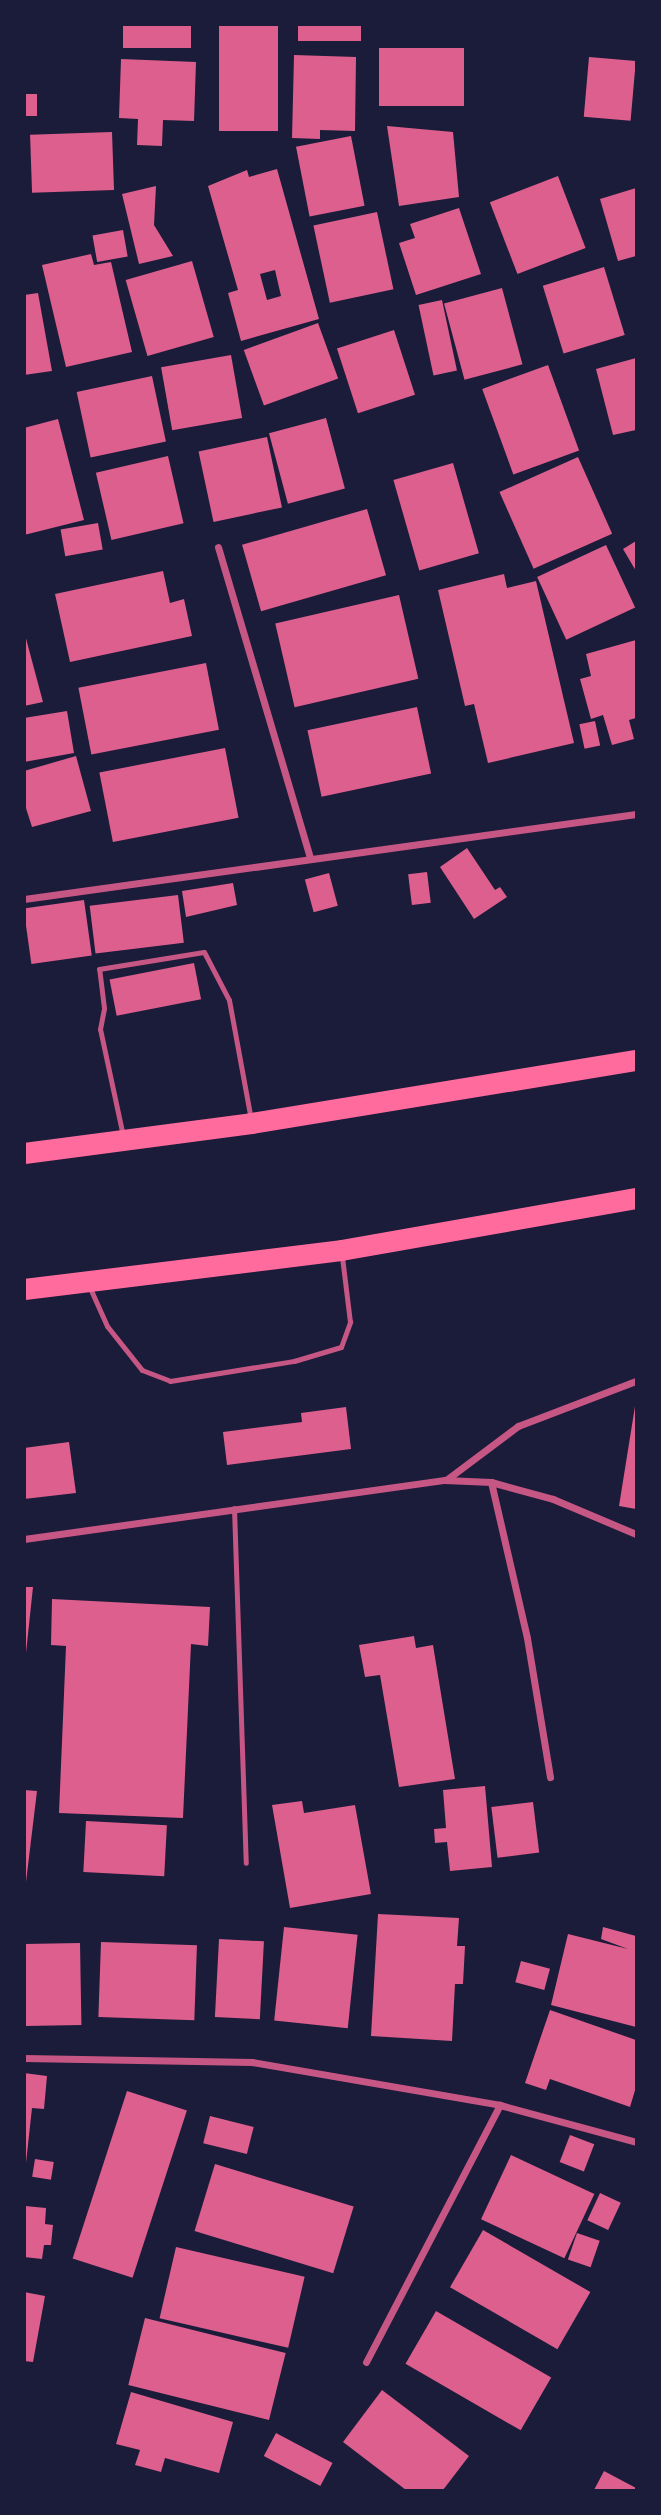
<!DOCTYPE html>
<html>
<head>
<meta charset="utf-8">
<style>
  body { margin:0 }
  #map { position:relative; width:661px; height:2515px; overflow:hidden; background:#1b1b3a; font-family:Ubuntu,sans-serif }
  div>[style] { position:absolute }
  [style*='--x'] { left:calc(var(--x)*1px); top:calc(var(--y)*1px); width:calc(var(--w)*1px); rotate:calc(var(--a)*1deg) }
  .building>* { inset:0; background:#dd5f8e; transform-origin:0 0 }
  .service>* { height:5px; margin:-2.5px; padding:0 2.5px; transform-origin:2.5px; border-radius:2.5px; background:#c65784 }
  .minor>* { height:7px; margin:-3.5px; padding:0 3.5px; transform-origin:3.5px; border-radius:3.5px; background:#c65784 }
  .motorway>* { height:21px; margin:-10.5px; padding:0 10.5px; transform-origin:10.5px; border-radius:10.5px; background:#ff6b9d }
  span { translate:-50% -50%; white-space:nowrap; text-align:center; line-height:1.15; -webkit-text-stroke:6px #1b1b3a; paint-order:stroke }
  .frame { position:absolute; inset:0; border:26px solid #1b1b3a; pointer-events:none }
</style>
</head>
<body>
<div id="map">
  <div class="building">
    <i style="left:123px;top:24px;width:68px;height:24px"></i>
    <i style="left:219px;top:24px;width:59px;height:107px"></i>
    <i style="left:298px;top:24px;width:63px;height:17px"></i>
    <i style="left:379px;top:48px;width:85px;height:58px"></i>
    <i style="clip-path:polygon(294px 55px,356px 57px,355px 131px,320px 130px,320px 139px,292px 138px)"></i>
    <i style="left:589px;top:57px;width:47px;height:60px;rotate:5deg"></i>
    <i style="clip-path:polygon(121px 59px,196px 62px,194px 121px,163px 120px,162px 146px,137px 145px,138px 119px,119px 118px)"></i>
    <i style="left:24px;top:94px;width:13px;height:22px"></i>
    <i style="clip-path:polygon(387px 126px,453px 132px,459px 197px,399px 206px)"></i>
    <i style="left:112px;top:132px;width:58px;height:82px;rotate:88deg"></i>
    <i style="left:351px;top:136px;width:71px;height:56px;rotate:79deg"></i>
    <i style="clip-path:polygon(evenodd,277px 169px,319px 319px,241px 341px,228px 293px,238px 290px,208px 186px,247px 170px,249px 177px,277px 169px,275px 270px,281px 296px,267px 300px,260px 274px,275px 270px)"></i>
    <i style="left:558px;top:176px;width:77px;height:73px;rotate:69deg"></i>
    <i style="clip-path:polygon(156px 186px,154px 225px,173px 256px,139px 264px,122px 194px)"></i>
    <i style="clip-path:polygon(636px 188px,636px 256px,618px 261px,600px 199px)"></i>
    <i style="clip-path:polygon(459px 208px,481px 274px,416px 295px,399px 243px,415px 238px,410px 224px)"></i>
    <i style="left:377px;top:212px;width:79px;height:65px;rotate:78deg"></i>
    <i style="left:123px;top:230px;width:27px;height:31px;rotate:80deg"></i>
    <i style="clip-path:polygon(91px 254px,94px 265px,111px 262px,132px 352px,66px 367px,42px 265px)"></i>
    <i style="left:192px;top:261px;width:79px;height:69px;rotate:74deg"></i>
    <i style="left:604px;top:267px;width:71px;height:64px;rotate:73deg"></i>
    <i style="left:502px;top:288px;width:79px;height:60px;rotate:75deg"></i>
    <i style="clip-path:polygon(38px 293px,52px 371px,24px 375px,24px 295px)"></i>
    <i style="left:442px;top:300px;width:72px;height:24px;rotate:78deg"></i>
    <i style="left:318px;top:323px;width:59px;height:79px;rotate:70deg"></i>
    <i style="left:394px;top:330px;width:68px;height:60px;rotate:72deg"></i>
    <i style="left:231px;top:355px;width:64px;height:71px;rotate:80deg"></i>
    <i style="clip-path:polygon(636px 358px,636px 430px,613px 435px,596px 369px)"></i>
    <i style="left:548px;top:365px;width:91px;height:70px;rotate:70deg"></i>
    <i style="left:152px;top:376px;width:67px;height:77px;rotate:78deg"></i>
    <i style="left:326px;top:418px;width:73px;height:59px;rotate:75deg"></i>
    <i style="clip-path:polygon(58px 419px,84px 520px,24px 535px,24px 428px)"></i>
    <i style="left:267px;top:437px;width:72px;height:70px;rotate:78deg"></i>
    <i style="left:168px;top:456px;width:69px;height:74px;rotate:77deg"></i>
    <i style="left:578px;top:457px;width:84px;height:86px;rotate:66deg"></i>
    <i style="left:453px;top:463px;width:94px;height:62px;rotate:74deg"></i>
    <i style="left:367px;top:509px;width:69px;height:130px;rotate:74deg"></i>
    <i style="left:98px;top:523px;width:27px;height:38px;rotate:80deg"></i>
    <i style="clip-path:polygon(636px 541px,636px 571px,623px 549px)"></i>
    <i style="left:606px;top:545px;width:69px;height:76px;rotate:65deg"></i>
    <i style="clip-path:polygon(163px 571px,170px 603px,184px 599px,192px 636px,70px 662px,55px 594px)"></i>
    <i style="clip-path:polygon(504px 574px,507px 588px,536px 581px,574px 743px,488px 763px,474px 704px,465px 706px,438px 590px)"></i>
    <i style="left:399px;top:595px;width:86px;height:127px;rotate:77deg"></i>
    <i style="clip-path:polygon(24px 631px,43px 702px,24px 706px)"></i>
    <i style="clip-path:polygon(636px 640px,636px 718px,629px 720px,634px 739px,612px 745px,603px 715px,591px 719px,580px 679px,591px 676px,586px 654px)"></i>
    <i style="left:206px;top:663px;width:68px;height:130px;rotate:79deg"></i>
    <i style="left:417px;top:707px;width:68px;height:112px;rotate:78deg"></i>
    <i style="clip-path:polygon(67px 711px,74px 753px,24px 762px,24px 718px)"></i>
    <i style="left:595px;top:721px;width:25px;height:16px;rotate:78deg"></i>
    <i style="left:225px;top:748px;width:71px;height:128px;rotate:79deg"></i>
    <i style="clip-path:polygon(76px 756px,91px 811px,32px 827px,24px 802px,24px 771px)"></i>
    <i style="clip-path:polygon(467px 848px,495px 890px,500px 887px,507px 897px,474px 919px,440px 867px)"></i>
    <i style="left:427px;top:872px;width:31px;height:19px;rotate:83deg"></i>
    <i style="left:329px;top:873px;width:34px;height:25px;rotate:75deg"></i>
    <i style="clip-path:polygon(233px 883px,237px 905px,186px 917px,182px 891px)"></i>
    <i style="left:178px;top:895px;width:48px;height:89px;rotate:83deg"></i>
    <i style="left:84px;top:900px;width:56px;height:61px;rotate:82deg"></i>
    <i style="left:194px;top:963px;width:37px;height:86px;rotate:79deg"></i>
    <i style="clip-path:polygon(636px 1400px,636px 1509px,619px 1506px)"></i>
    <i style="clip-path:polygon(346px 1407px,351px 1449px,227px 1465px,223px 1432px,302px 1422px,301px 1413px)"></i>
    <i style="clip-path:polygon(69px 1442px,76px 1493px,24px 1499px,24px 1448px)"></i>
    <i style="clip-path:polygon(24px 1587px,33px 1587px,26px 1653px,24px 1653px)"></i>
    <i style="clip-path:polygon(52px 1599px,210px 1607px,208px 1646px,191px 1644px,183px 1818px,59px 1813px,66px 1646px,51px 1645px)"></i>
    <i style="clip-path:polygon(414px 1636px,416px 1648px,433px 1645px,455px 1779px,399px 1787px,380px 1675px,365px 1677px,359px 1645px)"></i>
    <i style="clip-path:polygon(485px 1786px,492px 1867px,450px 1871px,447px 1842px,435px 1843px,434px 1829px,446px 1828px,443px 1790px)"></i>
    <i style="clip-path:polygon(24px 1790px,37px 1791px,26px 1882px,24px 1882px)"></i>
    <i style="clip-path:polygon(302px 1801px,304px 1813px,355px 1805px,371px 1894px,290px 1908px,272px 1805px)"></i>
    <i style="left:533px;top:1802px;width:51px;height:42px;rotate:83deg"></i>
    <i style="left:86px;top:1821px;width:81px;height:51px;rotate:3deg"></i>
    <i style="clip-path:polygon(378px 1914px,459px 1918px,457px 1946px,465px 1946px,463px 1984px,455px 1984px,452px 2041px,371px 2036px)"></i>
    <i style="left:284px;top:1927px;width:74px;height:94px;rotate:6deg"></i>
    <i style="clip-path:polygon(603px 1927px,636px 1936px,636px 2027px,551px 2005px,568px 1934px,628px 1949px,601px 1939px)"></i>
    <i style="left:219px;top:1939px;width:45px;height:78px;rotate:3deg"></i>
    <i style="left:101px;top:1942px;width:96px;height:75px;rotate:2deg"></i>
    <i style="left:80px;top:1943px;width:82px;height:56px;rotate:89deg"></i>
    <i style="left:521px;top:1961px;width:30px;height:22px;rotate:15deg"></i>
    <i style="clip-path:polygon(550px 2010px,636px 2040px,636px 2087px,630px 2107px,550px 2079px,546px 2090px,525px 2083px)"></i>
    <i style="clip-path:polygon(24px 2073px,47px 2076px,44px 2109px,32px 2108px,26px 2163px)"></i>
    <i style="left:127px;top:2091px;width:63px;height:176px;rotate:18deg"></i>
    <i style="left:210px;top:2116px;width:45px;height:28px;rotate:14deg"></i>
    <i style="left:570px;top:2135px;width:26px;height:29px;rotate:21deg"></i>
    <i style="left:511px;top:2155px;width:92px;height:71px;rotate:25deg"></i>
    <i style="left:35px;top:2159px;width:19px;height:18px;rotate:9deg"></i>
    <i style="left:215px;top:2164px;width:145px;height:70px;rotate:17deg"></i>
    <i style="left:600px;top:2193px;width:23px;height:30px;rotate:25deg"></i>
    <i style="clip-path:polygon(25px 2206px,46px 2208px,45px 2224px,53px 2225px,51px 2245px,44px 2245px,42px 2259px,24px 2257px)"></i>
    <i style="left:483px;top:2230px;width:124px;height:66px;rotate:30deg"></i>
    <i style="left:577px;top:2233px;width:24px;height:28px;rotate:19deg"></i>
    <i style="left:176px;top:2247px;width:132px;height:73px;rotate:13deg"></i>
    <i style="clip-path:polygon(24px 2292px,45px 2296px,33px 2362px,24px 2361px)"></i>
    <i style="left:436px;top:2311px;width:133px;height:61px;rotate:30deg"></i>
    <i style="left:145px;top:2318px;width:145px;height:69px;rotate:14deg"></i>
    <i style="clip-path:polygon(382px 2390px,469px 2456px,443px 2490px,406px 2490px,343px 2442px)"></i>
    <i style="clip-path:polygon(131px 2392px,233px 2422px,219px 2473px,165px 2458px,161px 2472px,135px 2465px,140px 2450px,116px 2444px)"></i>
    <i style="left:276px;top:2433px;width:64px;height:26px;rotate:28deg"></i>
    <i style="clip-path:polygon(604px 2471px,636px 2488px,636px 2490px,594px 2490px)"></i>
  </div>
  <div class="service">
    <i style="--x:123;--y:1136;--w:109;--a:-102.1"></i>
    <i style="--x:100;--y:1029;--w:21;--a:-79"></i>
    <i style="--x:104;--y:1008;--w:39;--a:-97"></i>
    <i style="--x:99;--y:969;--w:106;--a:-9.2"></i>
    <i style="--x:204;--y:952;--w:54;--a:62.5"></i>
    <i style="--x:229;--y:1000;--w:122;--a:79.6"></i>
    <i style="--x:90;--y:1288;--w:42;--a:65.9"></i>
    <i style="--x:107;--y:1326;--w:56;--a:51.5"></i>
    <i style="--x:142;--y:1370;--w:30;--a:21"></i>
    <i style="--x:170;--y:1381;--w:126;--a:-9.2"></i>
    <i style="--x:294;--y:1361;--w:49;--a:-16.6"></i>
    <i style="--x:341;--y:1347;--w:27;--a:-70"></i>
    <i style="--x:350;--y:1322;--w:65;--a:-97"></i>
    <i style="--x:234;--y:1508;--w:355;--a:88.1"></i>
  </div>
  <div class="minor">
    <i style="--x:218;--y:547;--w:324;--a:73.5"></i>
    <i style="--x:24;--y:899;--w:618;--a:-7.91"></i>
    <i style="--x:446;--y:1480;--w:90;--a:-36.9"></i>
    <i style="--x:518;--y:1426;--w:126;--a:-20.9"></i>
    <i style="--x:491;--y:1482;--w:160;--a:77"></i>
    <i style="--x:527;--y:1638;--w:141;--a:80.6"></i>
    <i style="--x:24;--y:1539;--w:425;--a:-8"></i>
    <i style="--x:445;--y:1480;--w:46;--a:2.5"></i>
    <i style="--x:491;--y:1482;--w:64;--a:15.3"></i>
    <i style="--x:553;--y:1499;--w:90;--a:22.9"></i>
    <i style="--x:24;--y:2058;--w:228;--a:1"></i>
    <i style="--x:252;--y:2062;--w:252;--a:9.8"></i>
    <i style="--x:500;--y:2105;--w:141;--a:15.2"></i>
    <i style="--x:366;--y:2362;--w:290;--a:-62.5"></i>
  </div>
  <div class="motorway">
    <i style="--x:24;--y:1153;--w:229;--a:-7.5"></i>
    <i style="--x:251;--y:1123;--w:390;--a:-9.3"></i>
    <i style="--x:24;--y:1289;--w:319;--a:-7"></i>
    <i style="--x:341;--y:1250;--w:300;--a:-10"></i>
  </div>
  <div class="frame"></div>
</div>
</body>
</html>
